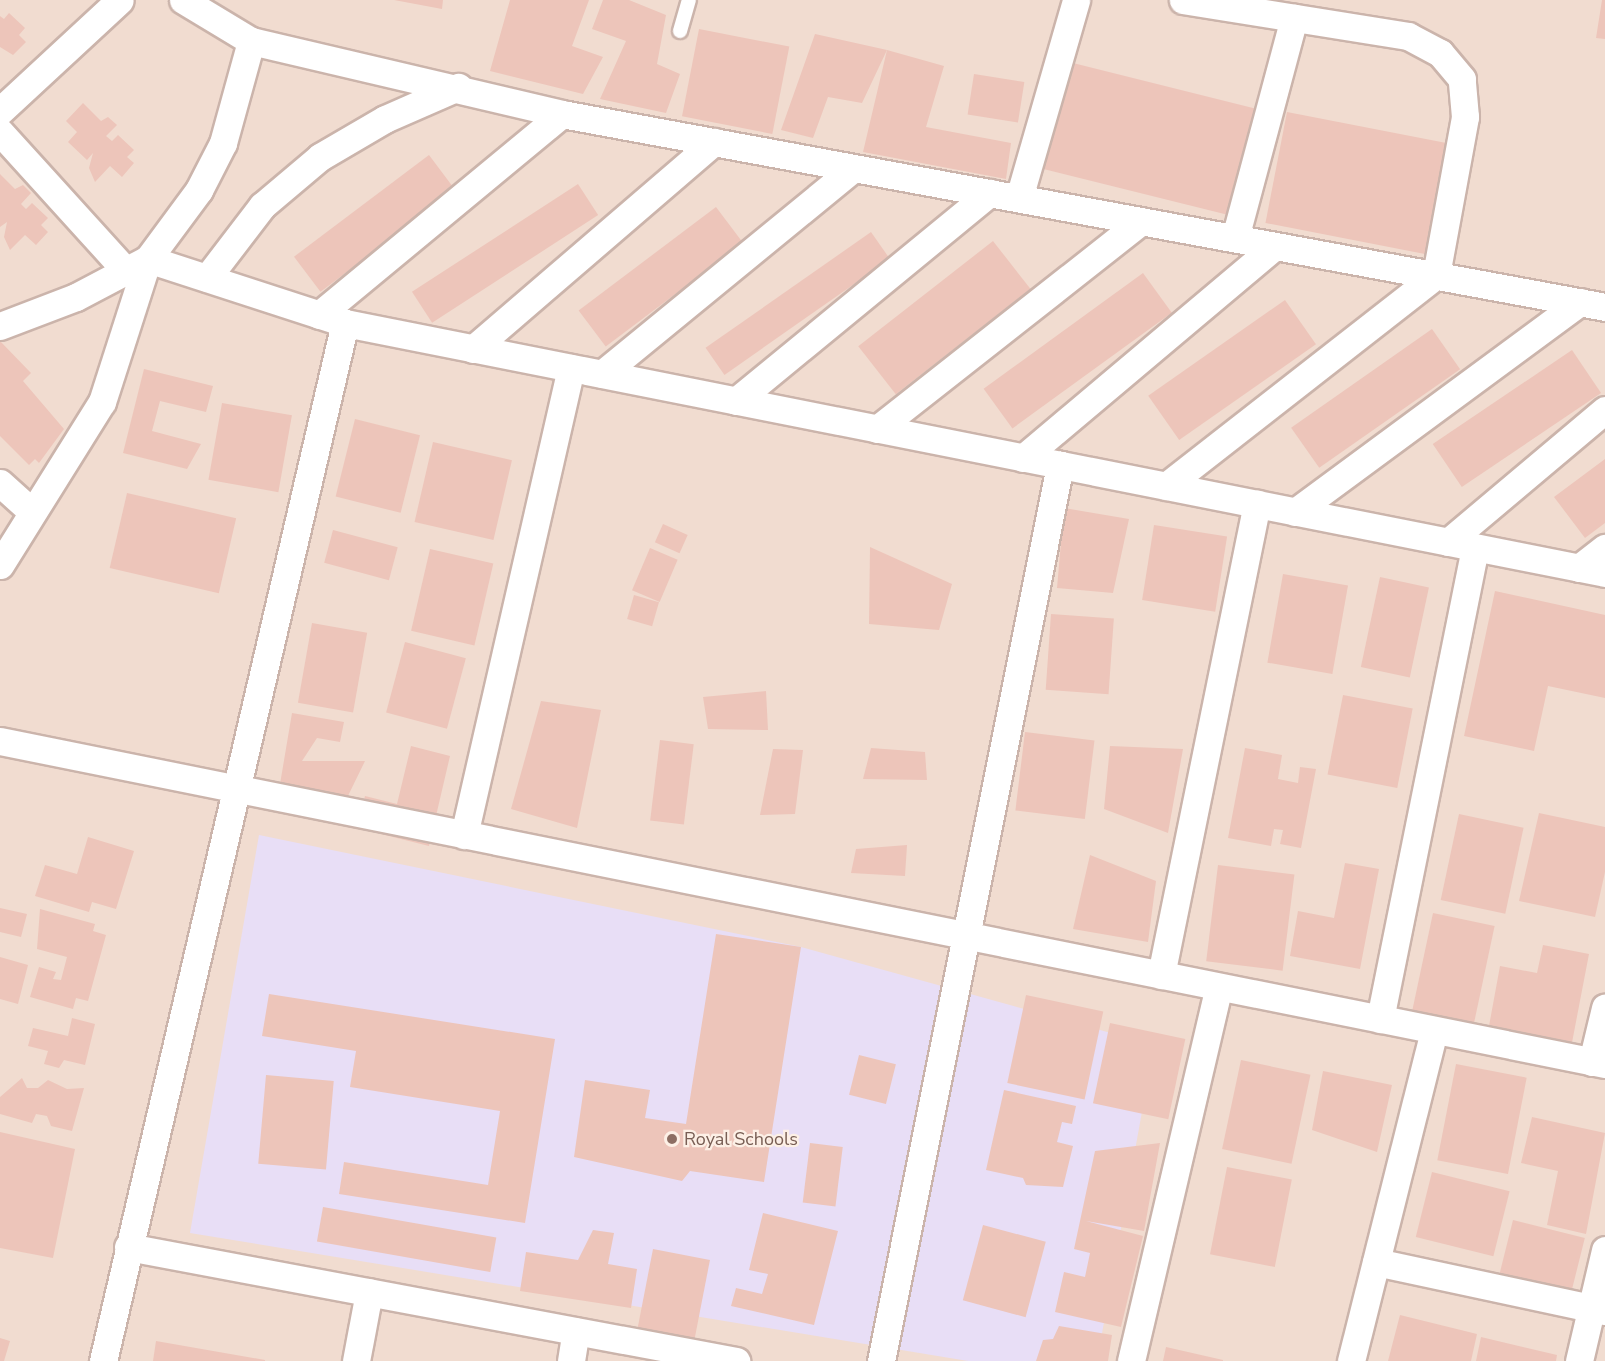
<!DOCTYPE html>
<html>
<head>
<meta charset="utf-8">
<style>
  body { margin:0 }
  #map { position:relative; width:1605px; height:1361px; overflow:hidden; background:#faebe0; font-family:"Nunito Sans",sans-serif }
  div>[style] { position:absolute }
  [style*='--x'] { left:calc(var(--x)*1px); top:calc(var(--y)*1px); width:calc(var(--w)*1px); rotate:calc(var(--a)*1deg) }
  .residential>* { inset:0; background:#f1dcd0; transform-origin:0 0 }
  .education>* { inset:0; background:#e8def6 }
  .building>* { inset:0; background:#edc5ba; transform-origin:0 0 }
  .roads { filter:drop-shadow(2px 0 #cbb4ab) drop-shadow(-2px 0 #cbb4ab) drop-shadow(0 2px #cbb4ab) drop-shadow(0 -2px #cbb4ab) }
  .lane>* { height:14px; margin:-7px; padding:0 7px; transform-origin:7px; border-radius:7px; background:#fff }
  .street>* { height:27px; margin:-13.5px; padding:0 13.5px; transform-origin:13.5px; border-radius:13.5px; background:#fff }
  .dots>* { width:16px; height:16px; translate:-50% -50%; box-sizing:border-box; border:3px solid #fdf0e6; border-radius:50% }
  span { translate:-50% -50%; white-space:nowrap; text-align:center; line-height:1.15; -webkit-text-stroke:4.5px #fdf0e6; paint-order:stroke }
  .education-label { font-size:18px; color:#785e54 }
  .left { translate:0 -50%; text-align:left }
</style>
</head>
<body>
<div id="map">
  <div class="residential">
    <i style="left:0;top:0;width:1605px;height:1361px"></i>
  </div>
  <div class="education">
    <i style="clip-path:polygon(259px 835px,801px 947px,1154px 1045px,1097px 1361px,968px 1361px,190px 1233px)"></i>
  </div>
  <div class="building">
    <i style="clip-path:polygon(394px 0,443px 0,442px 9px)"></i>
    <i style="clip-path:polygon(510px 0,589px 0,572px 46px,603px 57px,583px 94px,490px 71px)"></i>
    <i style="clip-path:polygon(603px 0,629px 0,666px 15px,657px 64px,680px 74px,666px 113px,600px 99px,626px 41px,592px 29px)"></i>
    <i style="clip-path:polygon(1602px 0,1605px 0,1605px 39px,1596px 38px)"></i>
    <i style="clip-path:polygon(9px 13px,25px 28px,19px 35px,26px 42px,13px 55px,0 47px,0 16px,4px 19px)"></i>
    <i style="left:699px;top:29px;width:92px;height:89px;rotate:11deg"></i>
    <i style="clip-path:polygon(815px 34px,887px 50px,862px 103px,828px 97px,813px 138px,781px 130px)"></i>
    <i style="clip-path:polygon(887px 50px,944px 66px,926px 127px,1011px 143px,1006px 179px,863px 152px)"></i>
    <i style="left:1061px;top:60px;width:201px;height:110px;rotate:14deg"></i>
    <i style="left:974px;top:74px;width:51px;height:41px;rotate:9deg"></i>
    <i style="clip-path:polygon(83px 103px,101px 121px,108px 117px,117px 125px,106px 136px,112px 141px,118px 135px,134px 150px,127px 157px,134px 163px,122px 177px,110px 166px,95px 182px,89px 168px,93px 153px,87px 160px,68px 142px,77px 132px,66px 121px)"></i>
    <i style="left:1287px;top:112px;width:165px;height:113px;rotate:11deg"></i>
    <i style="left:429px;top:155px;width:44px;height:169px;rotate:53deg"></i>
    <i style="clip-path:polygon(0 174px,15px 189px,23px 185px,31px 193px,21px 204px,26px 209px,32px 203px,48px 218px,41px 225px,48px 232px,36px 245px,25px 235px,10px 250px,4px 237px,7px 222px,0 227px)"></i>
    <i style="left:578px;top:184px;width:37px;height:198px;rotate:57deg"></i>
    <i style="left:716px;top:207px;width:45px;height:172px;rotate:53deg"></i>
    <i style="left:871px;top:232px;width:33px;height:202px;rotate:55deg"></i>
    <i style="left:993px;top:241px;width:61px;height:171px;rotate:52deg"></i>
    <i style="left:1143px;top:273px;width:49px;height:197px;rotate:54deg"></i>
    <i style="left:1285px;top:300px;width:54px;height:167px;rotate:55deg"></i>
    <i style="left:1432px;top:329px;width:49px;height:172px;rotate:55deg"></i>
    <i style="clip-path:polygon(0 341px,31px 373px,23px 381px,64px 429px,39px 463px,35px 459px,29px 465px,0 436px)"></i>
    <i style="left:1572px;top:350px;width:52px;height:168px;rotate:56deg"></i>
    <i style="clip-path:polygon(144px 369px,213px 386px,206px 412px,160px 401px,152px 431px,201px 444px,187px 469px,123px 453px)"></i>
    <i style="left:222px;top:403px;width:71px;height:78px;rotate:10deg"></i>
    <i style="left:355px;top:419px;width:67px;height:80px;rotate:14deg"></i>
    <i style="left:433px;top:442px;width:81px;height:82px;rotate:13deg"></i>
    <i style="clip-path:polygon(1605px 459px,1605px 523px,1585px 538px,1554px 497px)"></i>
    <i style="left:127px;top:493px;width:112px;height:77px;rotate:13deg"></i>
    <i style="clip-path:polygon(1064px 508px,1129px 519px,1113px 593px,1057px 588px)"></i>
    <i style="left:663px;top:524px;width:27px;height:20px;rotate:24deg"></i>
    <i style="left:1154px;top:525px;width:74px;height:76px;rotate:9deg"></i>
    <i style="left:333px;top:530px;width:67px;height:34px;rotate:15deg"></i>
    <i style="clip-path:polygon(870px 547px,952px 584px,939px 630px,869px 624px)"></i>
    <i style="left:650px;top:548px;width:30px;height:46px;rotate:23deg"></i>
    <i style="left:430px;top:549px;width:65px;height:84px;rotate:13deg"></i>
    <i style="left:1283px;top:574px;width:66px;height:90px;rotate:10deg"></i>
    <i style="left:1380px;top:577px;width:50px;height:92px;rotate:12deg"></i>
    <i style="clip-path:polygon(1495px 591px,1605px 615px,1605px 698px,1548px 686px,1534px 751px,1464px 736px)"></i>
    <i style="left:634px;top:595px;width:26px;height:25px;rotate:16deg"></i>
    <i style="left:1051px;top:614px;width:63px;height:76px;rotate:4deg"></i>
    <i style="left:312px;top:623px;width:56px;height:81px;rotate:10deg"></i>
    <i style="left:405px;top:642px;width:63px;height:73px;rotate:15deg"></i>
    <i style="clip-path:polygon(766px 691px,768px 730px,708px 729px,703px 697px)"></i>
    <i style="left:1343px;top:695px;width:71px;height:81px;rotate:11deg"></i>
    <i style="clip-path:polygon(541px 701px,601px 710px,577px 828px,511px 809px)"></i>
    <i style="clip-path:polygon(292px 713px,344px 722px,340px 742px,317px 738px,302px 761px,365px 761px,345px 802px,279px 790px)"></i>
    <i style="left:1025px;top:732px;width:70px;height:79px;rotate:7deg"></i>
    <i style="left:660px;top:740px;width:34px;height:81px;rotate:7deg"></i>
    <i style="clip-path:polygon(411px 746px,450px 756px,429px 846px,357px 828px,365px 796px,397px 804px)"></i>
    <i style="clip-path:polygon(1110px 746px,1183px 749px,1168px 833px,1104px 809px)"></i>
    <i style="clip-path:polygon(871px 748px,925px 752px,927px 780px,863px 779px)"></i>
    <i style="clip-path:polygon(1245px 748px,1282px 755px,1278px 779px,1298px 783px,1300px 767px,1316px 769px,1301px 848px,1280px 844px,1283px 830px,1274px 829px,1271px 846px,1228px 838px)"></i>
    <i style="clip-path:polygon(773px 749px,803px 750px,795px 814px,760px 815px)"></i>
    <i style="clip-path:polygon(1539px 813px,1605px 827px,1605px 872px,1595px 917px,1519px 901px)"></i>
    <i style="left:1459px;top:814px;width:66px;height:88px;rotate:12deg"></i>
    <i style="clip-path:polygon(88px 837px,134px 851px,116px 909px,92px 902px,89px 912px,35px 896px,45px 865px,77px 874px)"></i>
    <i style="clip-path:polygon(907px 845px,905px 876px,851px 873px,856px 849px)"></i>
    <i style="clip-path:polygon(1090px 855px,1156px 881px,1148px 942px,1073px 929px)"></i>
    <i style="clip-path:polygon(1345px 863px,1379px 869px,1360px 969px,1290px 956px,1298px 911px,1334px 918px)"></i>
    <i style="left:1218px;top:865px;width:77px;height:97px;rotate:7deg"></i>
    <i style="clip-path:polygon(0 908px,27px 914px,21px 937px,0 932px)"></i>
    <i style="clip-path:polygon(40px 909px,95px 924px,93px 931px,106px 935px,88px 1001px,76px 998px,73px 1009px,30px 997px,39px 967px,56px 972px,53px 979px,61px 980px,67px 957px,37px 949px)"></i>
    <i style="left:1433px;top:913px;width:63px;height:102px;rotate:12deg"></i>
    <i style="clip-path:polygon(716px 934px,801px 947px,764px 1182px,690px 1171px,682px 1181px,574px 1157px,585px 1080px,650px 1090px,645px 1118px,686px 1124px)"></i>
    <i style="clip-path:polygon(1543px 945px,1589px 954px,1570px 1053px,1487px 1037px,1500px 966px,1537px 973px)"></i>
    <i style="clip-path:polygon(0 957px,28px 965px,18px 1004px,0 999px)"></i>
    <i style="clip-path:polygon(269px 994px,555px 1039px,525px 1223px,339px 1194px,344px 1162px,488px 1185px,500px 1111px,350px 1087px,356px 1051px,262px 1036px)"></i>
    <i style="left:1026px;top:995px;width:79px;height:90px;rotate:12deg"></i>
    <i style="clip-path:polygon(72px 1018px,95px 1024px,85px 1065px,64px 1060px,59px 1068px,44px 1064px,48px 1051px,28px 1046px,33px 1028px,68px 1036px)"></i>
    <i style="left:1110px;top:1023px;width:77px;height:82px;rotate:12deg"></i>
    <i style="left:859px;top:1055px;width:38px;height:41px;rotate:14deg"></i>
    <i style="left:1241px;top:1060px;width:71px;height:91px;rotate:12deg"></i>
    <i style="left:1456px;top:1064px;width:72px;height:98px;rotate:11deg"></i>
    <i style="clip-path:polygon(1323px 1071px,1392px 1085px,1377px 1152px,1312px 1130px)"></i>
    <i style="left:266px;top:1075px;width:68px;height:89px;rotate:5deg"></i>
    <i style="clip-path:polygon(22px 1078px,27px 1088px,38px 1088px,48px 1080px,67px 1089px,84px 1088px,72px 1131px,51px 1126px,47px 1116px,36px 1114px,32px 1123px,0 1114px,0 1097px)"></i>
    <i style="clip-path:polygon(1004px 1090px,1076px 1106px,1072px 1124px,1062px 1122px,1057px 1142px,1073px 1146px,1063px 1187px,1026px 1185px,1023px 1178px,986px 1170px)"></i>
    <i style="clip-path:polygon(1532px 1117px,1605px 1133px,1586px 1234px,1547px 1225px,1558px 1171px,1521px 1163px)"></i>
    <i style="clip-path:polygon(0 1132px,75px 1149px,53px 1258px,0 1248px)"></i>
    <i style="left:810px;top:1143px;width:33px;height:60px;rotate:7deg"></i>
    <i style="clip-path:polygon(1160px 1143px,1144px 1231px,1086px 1221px,1143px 1236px,1121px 1327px,1055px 1312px,1064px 1272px,1085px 1277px,1090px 1253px,1074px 1249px,1095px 1151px)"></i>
    <i style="left:1227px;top:1167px;width:66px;height:89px;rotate:11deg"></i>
    <i style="left:1432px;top:1172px;width:80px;height:67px;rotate:14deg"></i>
    <i style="left:323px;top:1207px;width:176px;height:35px;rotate:10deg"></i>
    <i style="clip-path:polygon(763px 1213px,838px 1231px,814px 1325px,731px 1306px,736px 1288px,762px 1294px,768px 1274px,749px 1270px)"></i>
    <i style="left:1513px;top:1220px;width:74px;height:62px;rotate:14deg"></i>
    <i style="left:983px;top:1225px;width:65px;height:78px;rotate:15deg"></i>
    <i style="clip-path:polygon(593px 1230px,614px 1233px,608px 1264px,637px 1269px,631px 1308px,520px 1291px,526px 1252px,578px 1260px)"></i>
    <i style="left:653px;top:1249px;width:58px;height:80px;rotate:11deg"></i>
    <i style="clip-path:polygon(1400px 1315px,1477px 1334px,1471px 1361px,1388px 1361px)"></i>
    <i style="clip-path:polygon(1059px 1326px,1112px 1335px,1108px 1361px,1036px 1361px,1043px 1340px,1053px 1339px)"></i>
    <i style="clip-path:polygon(1481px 1337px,1557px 1355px,1556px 1361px,1476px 1361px)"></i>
    <i style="clip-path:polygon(0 1338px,10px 1341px,4px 1361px,0 1361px)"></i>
    <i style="clip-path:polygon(156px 1341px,265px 1360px,265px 1361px,153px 1361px)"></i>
    <i style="clip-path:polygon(1166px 1347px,1223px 1360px,1223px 1361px,1163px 1361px)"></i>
  </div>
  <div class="roads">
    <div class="lane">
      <i style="--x:680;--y:31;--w:32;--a:-74"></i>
    </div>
    <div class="street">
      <i style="--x:183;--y:0;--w:79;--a:31.1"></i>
      <i style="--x:251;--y:41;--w:319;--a:13.2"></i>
      <i style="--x:562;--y:114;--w:1061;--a:10.48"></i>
      <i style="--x:0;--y:111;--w:163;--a:-42.8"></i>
      <i style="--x:0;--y:132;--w:190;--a:47.8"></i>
      <i style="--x:1019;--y:198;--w:206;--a:-73.9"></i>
      <i style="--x:1235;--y:238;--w:228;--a:-75"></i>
      <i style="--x:207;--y:278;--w:91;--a:-52.6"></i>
      <i style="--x:262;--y:206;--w:76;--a:-40.2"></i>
      <i style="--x:320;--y:157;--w:75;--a:-30.3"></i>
      <i style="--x:385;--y:119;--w:80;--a:-23.7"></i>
      <i style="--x:319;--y:315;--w:315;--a:-39.6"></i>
      <i style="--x:0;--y:326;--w:81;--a:-20.9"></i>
      <i style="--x:76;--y:297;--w:81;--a:-27.8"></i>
      <i style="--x:148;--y:259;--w:86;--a:-53.5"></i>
      <i style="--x:199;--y:190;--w:53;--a:-62.9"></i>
      <i style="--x:223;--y:143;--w:106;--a:-74.6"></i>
      <i style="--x:473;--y:349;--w:318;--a:-40.7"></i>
      <i style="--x:602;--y:374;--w:325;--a:-39.3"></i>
      <i style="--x:736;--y:401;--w:328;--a:-39.4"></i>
      <i style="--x:877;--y:429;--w:336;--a:-38.2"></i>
      <i style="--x:1023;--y:458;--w:329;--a:-40.1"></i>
      <i style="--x:0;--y:483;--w:40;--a:42"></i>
      <i style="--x:1166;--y:486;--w:343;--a:-38"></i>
      <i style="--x:1436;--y:275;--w:161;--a:-79.6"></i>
      <i style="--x:1465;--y:117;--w:38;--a:-95"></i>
      <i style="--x:1462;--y:79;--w:34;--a:-130"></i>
      <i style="--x:1440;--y:53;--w:36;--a:-152"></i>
      <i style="--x:1408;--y:36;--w:228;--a:-170.9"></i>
      <i style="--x:1295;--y:512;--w:354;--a:-36.4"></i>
      <i style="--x:1448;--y:542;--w:205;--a:-40.1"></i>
      <i style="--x:0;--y:565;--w:192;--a:-58"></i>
      <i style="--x:102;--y:402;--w:150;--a:-72.2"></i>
      <i style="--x:148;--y:259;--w:207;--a:18"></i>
      <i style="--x:345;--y:323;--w:1285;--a:11.22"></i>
      <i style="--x:1579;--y:568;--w:33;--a:-38"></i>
      <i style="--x:0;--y:741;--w:1637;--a:11.38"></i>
      <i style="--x:464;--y:835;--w:479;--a:-77.1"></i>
      <i style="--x:1161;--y:975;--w:481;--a:-78.5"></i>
      <i style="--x:1380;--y:1019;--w:481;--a:-78.6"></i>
      <i style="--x:1592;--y:1062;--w:56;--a:-76.5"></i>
      <i style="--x:128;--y:1247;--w:619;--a:10.62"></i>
      <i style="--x:1376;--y:1262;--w:234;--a:12.1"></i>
      <i style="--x:103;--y:1361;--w:1066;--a:-76.88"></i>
      <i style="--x:356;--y:1361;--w:70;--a:-79.3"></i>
      <i style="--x:571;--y:1361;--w:30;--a:-81"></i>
      <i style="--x:881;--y:1361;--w:914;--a:-78.7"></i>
      <i style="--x:1131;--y:1361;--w:384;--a:-76.8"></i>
      <i style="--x:1351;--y:1361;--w:341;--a:-75.9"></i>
      <i style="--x:1579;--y:1361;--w:114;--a:-76.8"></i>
    </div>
  </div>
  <div class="dots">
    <i style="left:672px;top:1139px;background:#8d6e63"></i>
  </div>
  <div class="education-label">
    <span class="left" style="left:684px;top:1139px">Royal Schools</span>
  </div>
</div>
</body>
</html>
